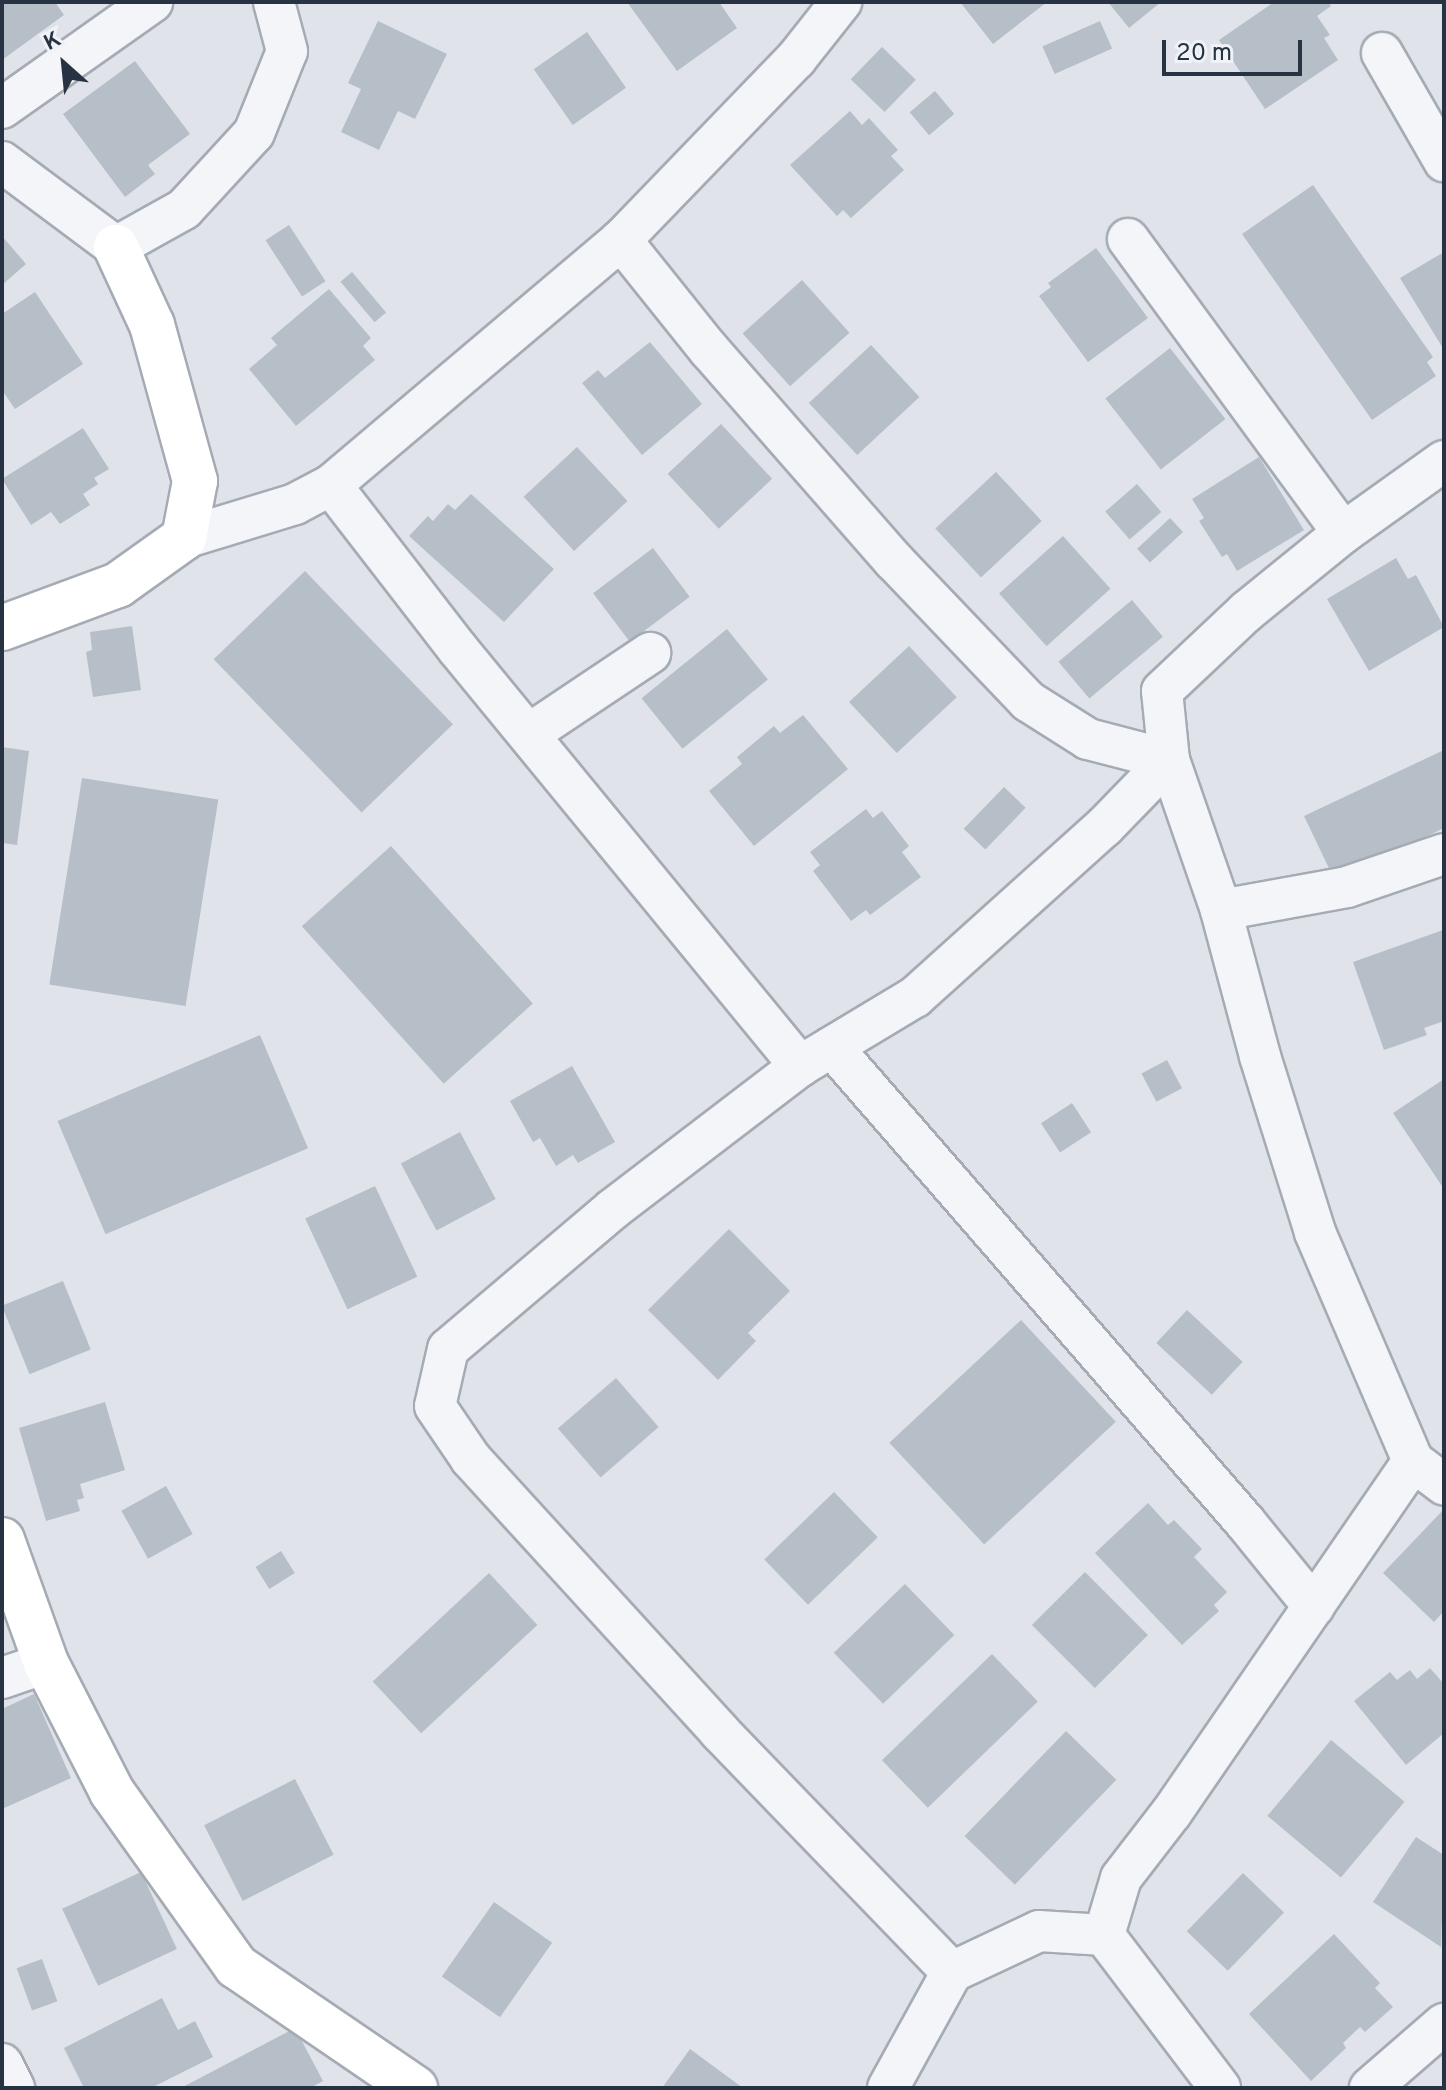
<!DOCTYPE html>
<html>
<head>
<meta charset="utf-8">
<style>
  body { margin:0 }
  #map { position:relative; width:1446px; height:2090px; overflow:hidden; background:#e0e4ea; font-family:Overpass,sans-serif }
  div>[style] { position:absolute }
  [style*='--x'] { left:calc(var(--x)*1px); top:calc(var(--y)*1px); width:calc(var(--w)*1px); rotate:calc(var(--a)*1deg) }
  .building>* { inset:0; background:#b6bec8; transform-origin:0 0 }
  .roads { filter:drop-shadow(2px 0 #a5abb5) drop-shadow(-2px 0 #a5abb5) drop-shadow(0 2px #a5abb5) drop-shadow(0 -2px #a5abb5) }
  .street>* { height:40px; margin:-20px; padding:0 20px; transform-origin:20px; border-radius:20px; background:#f3f5f8 }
  .secondary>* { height:44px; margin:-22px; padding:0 22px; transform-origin:22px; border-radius:22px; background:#fff }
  span { translate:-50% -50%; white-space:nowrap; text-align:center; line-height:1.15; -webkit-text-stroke:6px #eff3f7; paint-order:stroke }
  .frame { position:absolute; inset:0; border:4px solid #273343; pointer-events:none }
  .north { position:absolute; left:24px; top:24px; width:80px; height:80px; -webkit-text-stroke:6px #eff3f7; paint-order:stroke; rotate:333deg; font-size:22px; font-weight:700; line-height:32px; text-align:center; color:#273343 }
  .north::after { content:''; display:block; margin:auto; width:28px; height:36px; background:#273343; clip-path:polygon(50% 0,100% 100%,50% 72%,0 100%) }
  .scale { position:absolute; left:1162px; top:40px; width:140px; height:36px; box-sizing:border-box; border:4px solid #273343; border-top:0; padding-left:10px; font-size:24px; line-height:28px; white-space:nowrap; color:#273343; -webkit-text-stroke:6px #eff3f7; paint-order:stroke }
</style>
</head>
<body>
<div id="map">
  <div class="building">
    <i style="clip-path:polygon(2px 2px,55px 2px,64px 15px,2px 60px)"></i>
    <i style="clip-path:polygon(627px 2px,719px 2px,737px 28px,677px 71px)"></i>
    <i style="clip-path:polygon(960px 2px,1047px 2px,993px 44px)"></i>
    <i style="clip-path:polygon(1108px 2px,1161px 2px,1129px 28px)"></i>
    <i style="clip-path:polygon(1274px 2px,1328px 2px,1331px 6px,1317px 16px,1330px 35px,1324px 38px,1338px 60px,1265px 109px,1219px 40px)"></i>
    <i style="clip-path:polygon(378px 21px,447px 54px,415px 119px,398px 111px,379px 150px,341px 132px,361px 89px,348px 83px)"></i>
    <i style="left:1100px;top:21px;width:30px;height:63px;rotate:66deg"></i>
    <i style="left:587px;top:32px;width:68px;height:65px;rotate:55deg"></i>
    <i style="left:882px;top:47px;width:47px;height:45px;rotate:44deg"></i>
    <i style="clip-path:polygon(135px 61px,190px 134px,148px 165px,155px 174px,125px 197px,63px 114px)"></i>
    <i style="left:935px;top:91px;width:30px;height:33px;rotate:50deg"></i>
    <i style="clip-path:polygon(850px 111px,862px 125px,869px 118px,898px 150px,891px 156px,904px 170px,851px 218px,843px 210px,837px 216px,790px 165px)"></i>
    <i style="clip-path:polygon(1313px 185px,1433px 357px,1427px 362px,1436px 376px,1372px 420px,1242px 234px)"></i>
    <i style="left:289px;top:225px;width:67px;height:28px;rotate:57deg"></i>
    <i style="clip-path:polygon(2px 236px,26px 264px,2px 285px)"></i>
    <i style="clip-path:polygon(1096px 248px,1148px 318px,1088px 362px,1039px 296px,1051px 287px,1048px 283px)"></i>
    <i style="clip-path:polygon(1444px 252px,1444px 350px,1400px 278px)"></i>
    <i style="left:352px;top:272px;width:53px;height:15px;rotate:50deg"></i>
    <i style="left:802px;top:280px;width:71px;height:80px;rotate:48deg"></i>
    <i style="clip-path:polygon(329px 289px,371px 338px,363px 346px,375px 360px,296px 426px,249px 369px,277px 345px,271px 338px)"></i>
    <i style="clip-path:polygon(35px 292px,83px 364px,15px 409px,2px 390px,2px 314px)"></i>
    <i style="clip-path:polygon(650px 342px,702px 404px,642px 455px,582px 383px,598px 370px,605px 378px)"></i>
    <i style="left:871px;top:345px;width:71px;height:85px;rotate:47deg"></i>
    <i style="left:1170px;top:348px;width:90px;height:82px;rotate:52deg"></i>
    <i style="left:721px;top:424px;width:75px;height:73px;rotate:47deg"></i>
    <i style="clip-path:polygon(83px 428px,109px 469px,94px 478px,98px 484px,83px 494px,90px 505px,60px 524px,51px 512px,31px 525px,2px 479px)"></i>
    <i style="left:577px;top:447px;width:74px;height:73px;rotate:47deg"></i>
    <i style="clip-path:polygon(1259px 457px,1304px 530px,1237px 571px,1227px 554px,1222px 557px,1199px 521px,1204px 518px,1192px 499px)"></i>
    <i style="left:996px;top:472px;width:67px;height:83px;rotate:47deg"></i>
    <i style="left:1137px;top:484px;width:37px;height:42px;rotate:49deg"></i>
    <i style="clip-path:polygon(471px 494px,554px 569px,504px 622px,409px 536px,428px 516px,433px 521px,448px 504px,455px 510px)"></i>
    <i style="left:1170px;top:518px;width:19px;height:45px;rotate:47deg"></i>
    <i style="left:1063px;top:536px;width:71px;height:86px;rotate:48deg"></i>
    <i style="left:653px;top:548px;width:61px;height:75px;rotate:53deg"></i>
    <i style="clip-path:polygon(1396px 558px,1408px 579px,1416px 575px,1444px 627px,1369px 671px,1327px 599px)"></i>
    <i style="left:305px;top:571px;width:213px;height:127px;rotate:46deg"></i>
    <i style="left:1132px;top:600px;width:48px;height:96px;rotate:50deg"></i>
    <i style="clip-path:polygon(132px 626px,141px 690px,93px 697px,86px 652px,92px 650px,90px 632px)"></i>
    <i style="left:727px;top:629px;width:65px;height:110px;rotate:51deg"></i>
    <i style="left:909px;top:646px;width:70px;height:82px;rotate:47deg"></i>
    <i style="clip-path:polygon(803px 715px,848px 769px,754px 846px,709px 791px,742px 764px,737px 757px,774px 726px,780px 733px)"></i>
    <i style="clip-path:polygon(2px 747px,29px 751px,17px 845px,2px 843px)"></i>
    <i style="clip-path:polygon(1444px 750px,1444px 828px,1335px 881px,1304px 816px)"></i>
    <i style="left:82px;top:778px;width:138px;height:209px;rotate:9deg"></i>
    <i style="left:1004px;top:787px;width:30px;height:58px;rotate:44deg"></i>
    <i style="clip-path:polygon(866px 809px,873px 818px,882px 811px,909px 846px,902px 852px,921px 877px,870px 915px,866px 910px,851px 921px,813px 871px,820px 865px,810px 852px)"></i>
    <i style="left:391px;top:846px;width:212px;height:120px;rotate:48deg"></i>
    <i style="clip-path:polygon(1443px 930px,1444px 1021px,1424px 1028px,1427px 1035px,1384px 1050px,1353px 962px)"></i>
    <i style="left:260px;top:1035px;width:123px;height:220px;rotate:67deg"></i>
    <i style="left:1167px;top:1060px;width:32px;height:29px;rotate:62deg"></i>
    <i style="clip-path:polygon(572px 1066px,615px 1142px,578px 1163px,573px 1155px,556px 1166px,540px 1138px,533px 1142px,510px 1101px)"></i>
    <i style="clip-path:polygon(1444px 1079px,1444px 1189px,1393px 1113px)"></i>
    <i style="left:1072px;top:1103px;width:35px;height:37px;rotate:57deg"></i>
    <i style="left:460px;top:1132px;width:76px;height:67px;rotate:62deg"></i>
    <i style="left:375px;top:1186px;width:100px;height:77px;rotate:65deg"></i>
    <i style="clip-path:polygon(729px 1229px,790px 1291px,748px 1333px,756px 1341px,718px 1380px,648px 1310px)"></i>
    <i style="left:63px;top:1281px;width:74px;height:66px;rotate:68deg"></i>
    <i style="left:1187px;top:1310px;width:76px;height:45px;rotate:43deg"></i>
    <i style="left:1021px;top:1320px;width:139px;height:180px;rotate:47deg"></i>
    <i style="left:616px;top:1378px;width:65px;height:77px;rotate:49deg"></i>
    <i style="clip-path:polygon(105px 1402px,125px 1470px,80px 1484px,84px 1498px,77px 1500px,80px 1511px,46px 1521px,19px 1428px)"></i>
    <i style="left:166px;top:1486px;width:55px;height:51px;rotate:61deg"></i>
    <i style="left:834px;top:1492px;width:63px;height:97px;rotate:46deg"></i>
    <i style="clip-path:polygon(1148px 1503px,1168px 1525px,1174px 1520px,1202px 1549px,1194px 1557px,1227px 1592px,1214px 1605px,1219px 1611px,1182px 1645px,1095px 1553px)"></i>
    <i style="clip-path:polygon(1444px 1509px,1444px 1611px,1434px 1622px,1383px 1573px)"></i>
    <i style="left:281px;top:1551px;width:26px;height:30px;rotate:58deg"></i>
    <i style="left:1085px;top:1572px;width:89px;height:75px;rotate:45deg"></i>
    <i style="left:489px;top:1573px;width:71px;height:159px;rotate:47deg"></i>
    <i style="left:905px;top:1584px;width:71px;height:99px;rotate:46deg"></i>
    <i style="left:992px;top:1654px;width:66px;height:153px;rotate:46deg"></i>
    <i style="clip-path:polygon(1430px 1668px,1444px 1684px,1444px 1733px,1406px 1765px,1354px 1701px,1390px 1672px,1397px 1680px,1410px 1670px,1417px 1679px)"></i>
    <i style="clip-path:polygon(34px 1694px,71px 1778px,2px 1809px,2px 1709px)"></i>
    <i style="left:1066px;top:1731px;width:70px;height:146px;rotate:44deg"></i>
    <i style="left:1331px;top:1740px;width:96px;height:99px;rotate:40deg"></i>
    <i style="left:295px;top:1779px;width:85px;height:102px;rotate:63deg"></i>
    <i style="clip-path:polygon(1416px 1837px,1444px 1855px,1441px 1947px,1373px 1902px)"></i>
    <i style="left:141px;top:1872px;width:85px;height:87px;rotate:65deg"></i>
    <i style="left:1243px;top:1873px;width:57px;height:81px;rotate:44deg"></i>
    <i style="left:494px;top:1902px;width:71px;height:91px;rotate:35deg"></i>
    <i style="clip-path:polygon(1334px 1934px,1380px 1983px,1375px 1988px,1393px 2007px,1365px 2032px,1360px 2027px,1343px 2043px,1346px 2048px,1311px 2081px,1249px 2014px)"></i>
    <i style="left:42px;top:1959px;width:45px;height:27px;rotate:70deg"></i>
    <i style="clip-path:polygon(162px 1998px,178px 2030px,195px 2021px,213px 2057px,151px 2088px,84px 2088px,64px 2048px)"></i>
    <i style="clip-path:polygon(295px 2028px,323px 2081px,310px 2088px,181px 2088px)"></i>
    <i style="clip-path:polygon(690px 2049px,743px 2088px,662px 2088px)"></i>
  </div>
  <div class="roads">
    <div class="street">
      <i style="--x:1382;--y:53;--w:125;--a:60.1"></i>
      <i style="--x:2;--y:108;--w:184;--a:-35.2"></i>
      <i style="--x:2;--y:162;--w:142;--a:36.7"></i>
      <i style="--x:116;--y:247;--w:78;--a:-29.2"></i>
      <i style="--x:184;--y:209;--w:103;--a:-47.4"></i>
      <i style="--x:254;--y:133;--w:88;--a:-68.1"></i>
      <i style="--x:287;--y:51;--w:51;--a:-104.9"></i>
      <i style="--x:1128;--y:239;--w:364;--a:53.8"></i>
      <i style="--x:331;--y:485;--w:206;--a:52.3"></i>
      <i style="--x:457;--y:648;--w:541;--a:50.63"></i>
      <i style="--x:800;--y:1066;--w:134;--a:-31"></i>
      <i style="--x:915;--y:997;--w:254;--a:-42"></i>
      <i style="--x:1104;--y:827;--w:93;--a:-45.9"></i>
      <i style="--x:1169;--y:760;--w:84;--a:-165.5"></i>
      <i style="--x:1088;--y:739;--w:71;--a:-147.7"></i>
      <i style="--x:1028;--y:701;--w:194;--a:-133.7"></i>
      <i style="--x:894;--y:561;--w:281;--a:-131.2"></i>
      <i style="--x:709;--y:350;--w:141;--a:-128.7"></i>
      <i style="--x:184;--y:538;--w:116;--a:-17"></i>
      <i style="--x:295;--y:504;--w:41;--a:-27.8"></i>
      <i style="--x:331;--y:485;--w:380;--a:-40.2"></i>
      <i style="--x:621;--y:240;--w:252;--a:-46"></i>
      <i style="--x:796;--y:59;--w:73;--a:-51.7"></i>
      <i style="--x:529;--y:734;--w:146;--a:-33.8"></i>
      <i style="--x:1221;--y:910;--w:128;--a:-10.3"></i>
      <i style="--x:1347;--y:887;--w:102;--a:-18.8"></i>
      <i style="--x:832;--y:1047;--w:629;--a:48.99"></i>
      <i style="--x:1245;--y:1522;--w:109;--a:50.9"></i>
      <i style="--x:800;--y:1066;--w:235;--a:142.6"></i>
      <i style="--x:613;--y:1209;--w:216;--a:139.7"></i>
      <i style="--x:448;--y:1349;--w:58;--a:102.8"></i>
      <i style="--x:435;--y:1406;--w:64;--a:55.8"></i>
      <i style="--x:471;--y:1459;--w:369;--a:47.6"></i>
      <i style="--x:720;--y:1732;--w:334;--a:46"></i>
      <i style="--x:1413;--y:1461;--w:39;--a:37"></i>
      <i style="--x:2;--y:1678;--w:46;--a:-18.8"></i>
      <i style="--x:1104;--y:1935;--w:59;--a:-73.4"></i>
      <i style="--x:1121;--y:1878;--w:83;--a:-52.3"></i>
      <i style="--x:1172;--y:1812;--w:426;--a:-55.5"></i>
      <i style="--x:1413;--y:1461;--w:249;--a:-113.2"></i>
      <i style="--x:1315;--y:1232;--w:184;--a:-107.4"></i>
      <i style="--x:1260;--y:1056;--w:151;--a:-105"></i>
      <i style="--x:1221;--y:910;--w:159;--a:-109.1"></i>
      <i style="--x:1169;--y:760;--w:69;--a:-95.8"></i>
      <i style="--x:1162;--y:691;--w:117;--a:-43.3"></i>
      <i style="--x:1247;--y:611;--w:124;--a:-39.1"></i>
      <i style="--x:1343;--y:533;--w:124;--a:-35.5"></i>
      <i style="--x:2;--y:2064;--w:27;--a:63"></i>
      <i style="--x:888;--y:2088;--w:132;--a:-61.1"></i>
      <i style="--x:952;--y:1972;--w:96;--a:-25.2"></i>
      <i style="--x:1039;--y:1931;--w:65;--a:3.5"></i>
      <i style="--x:1104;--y:1935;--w:192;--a:52.8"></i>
      <i style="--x:1370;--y:2088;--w:98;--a:-40.9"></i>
    </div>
    <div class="secondary">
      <i style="--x:2;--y:628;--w:124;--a:-20.3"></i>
      <i style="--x:118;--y:585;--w:81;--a:-35.5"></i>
      <i style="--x:184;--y:538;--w:58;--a:-79.1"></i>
      <i style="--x:195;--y:481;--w:162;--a:-105.4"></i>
      <i style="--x:152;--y:325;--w:86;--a:-114.8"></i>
      <i style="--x:2;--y:1540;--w:131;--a:70.3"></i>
      <i style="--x:46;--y:1663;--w:145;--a:62.9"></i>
      <i style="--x:112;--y:1792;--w:214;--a:54.5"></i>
      <i style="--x:236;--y:1966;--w:217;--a:34.3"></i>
    </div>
  </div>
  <div class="frame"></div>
  <div class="north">K</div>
  <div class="scale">20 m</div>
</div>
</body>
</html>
